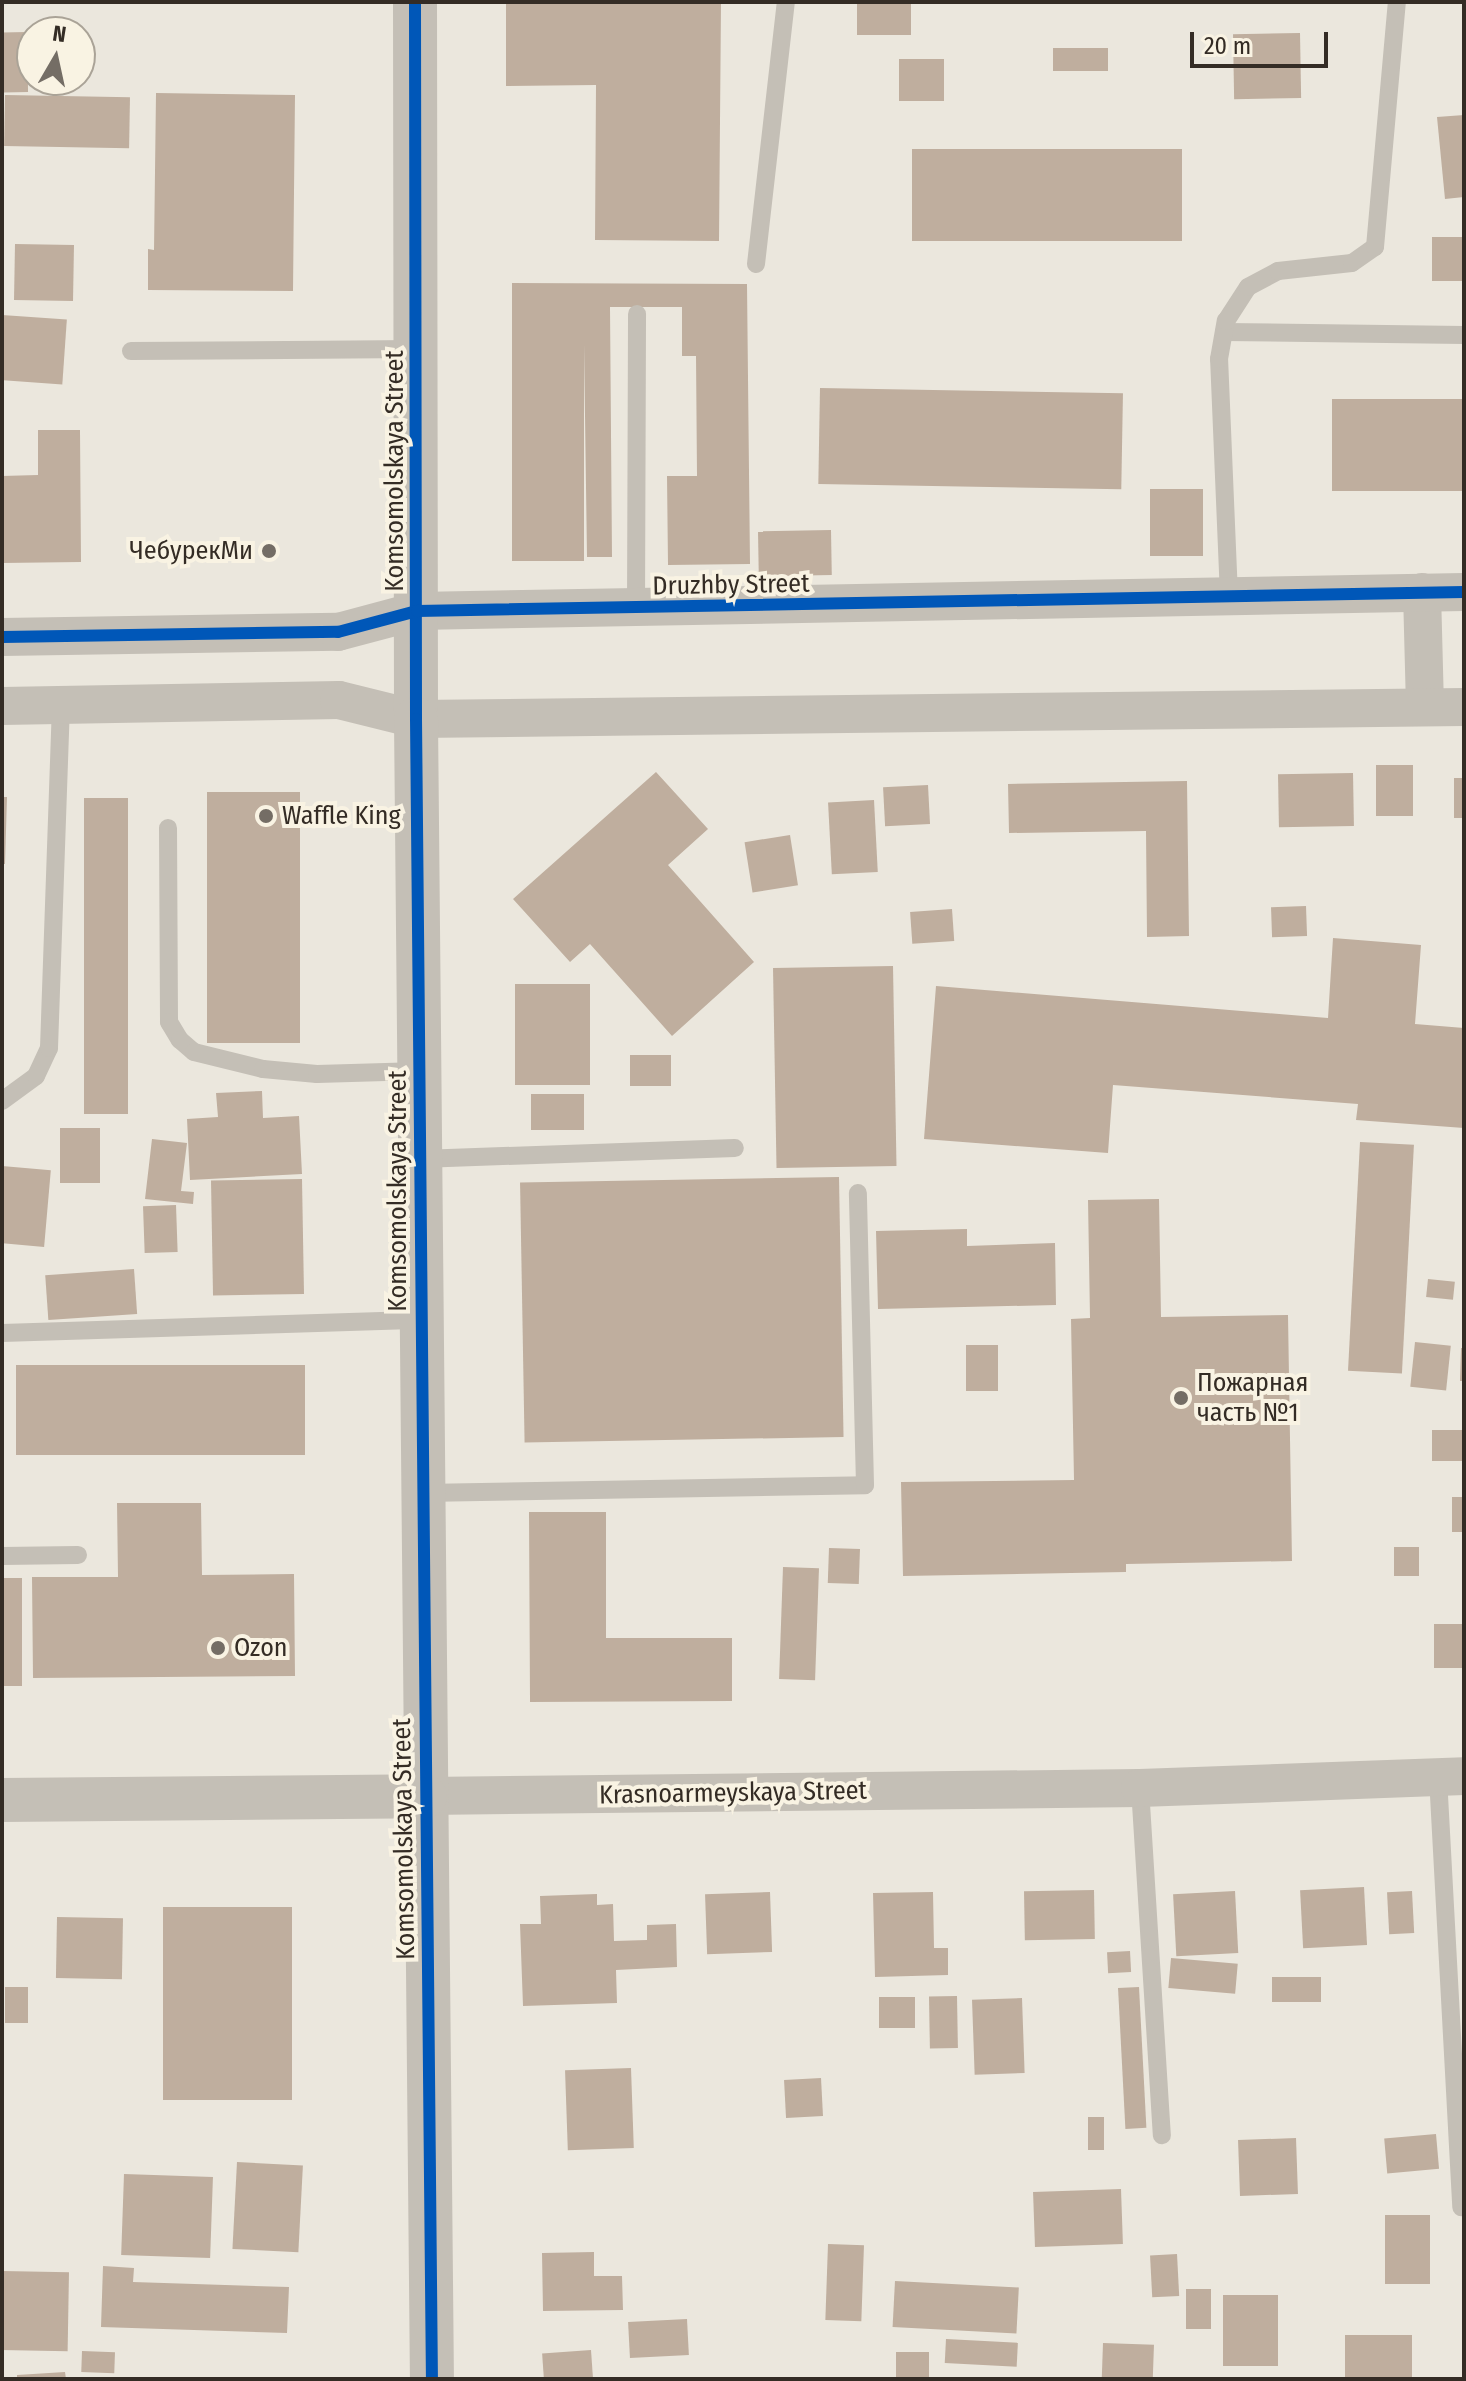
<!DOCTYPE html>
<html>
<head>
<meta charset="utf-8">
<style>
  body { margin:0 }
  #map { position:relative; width:1466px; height:2381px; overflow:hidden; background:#ebe7dd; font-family:"Fira Sans Condensed",sans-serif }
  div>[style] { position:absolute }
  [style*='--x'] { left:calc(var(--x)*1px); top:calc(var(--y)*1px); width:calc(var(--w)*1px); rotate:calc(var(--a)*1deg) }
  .building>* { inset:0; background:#bfae9e; transform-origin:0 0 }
  .service>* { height:18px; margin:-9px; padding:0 9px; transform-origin:9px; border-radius:9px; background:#c4bfb6 }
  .minor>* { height:38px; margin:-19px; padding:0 19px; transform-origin:19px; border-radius:19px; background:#c4bfb6 }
  .tertiary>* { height:44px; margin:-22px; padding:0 22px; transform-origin:22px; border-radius:22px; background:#c4bfb6 }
  .cycleway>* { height:12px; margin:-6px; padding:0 6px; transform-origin:6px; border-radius:6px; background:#0057b8 }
  .dots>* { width:22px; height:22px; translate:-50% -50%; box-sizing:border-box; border:4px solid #f9f3e3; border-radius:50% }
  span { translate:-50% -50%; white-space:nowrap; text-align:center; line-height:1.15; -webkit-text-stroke:8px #f9f3e3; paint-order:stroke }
  .street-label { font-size:26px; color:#342c25 }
  .poi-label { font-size:26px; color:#342c25 }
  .right { translate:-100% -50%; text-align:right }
  .left { translate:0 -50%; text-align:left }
  .frame { position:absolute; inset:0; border:4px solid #342c25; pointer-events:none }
  .north { position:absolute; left:16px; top:16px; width:80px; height:80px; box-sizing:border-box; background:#f9f3e3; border:2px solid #aaa397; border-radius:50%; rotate:9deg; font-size:22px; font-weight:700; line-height:32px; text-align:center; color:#342c25 }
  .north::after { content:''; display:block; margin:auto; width:28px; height:36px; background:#746d65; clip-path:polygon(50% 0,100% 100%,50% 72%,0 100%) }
  .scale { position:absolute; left:1190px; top:32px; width:138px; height:36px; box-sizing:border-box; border:4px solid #342c25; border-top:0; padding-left:10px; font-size:24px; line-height:28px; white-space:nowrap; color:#342c25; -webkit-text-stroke:6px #f9f3e3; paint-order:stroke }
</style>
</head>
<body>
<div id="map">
  <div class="building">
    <i style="clip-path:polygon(506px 2px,721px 2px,719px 241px,595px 240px,596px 85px,506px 86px)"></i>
    <i style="left:857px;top:2px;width:54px;height:33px"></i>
    <i style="left:27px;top:32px;width:60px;height:25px;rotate:89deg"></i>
    <i style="left:1300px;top:33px;width:65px;height:67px;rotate:89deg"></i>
    <i style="left:1108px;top:48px;width:23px;height:55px;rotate:90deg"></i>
    <i style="left:899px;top:59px;width:45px;height:42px"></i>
    <i style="clip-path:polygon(156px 93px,295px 95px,293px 291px,148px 290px,148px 249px,154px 250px)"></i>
    <i style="left:5px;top:95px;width:125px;height:51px;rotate:1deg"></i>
    <i style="clip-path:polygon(1464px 115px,1464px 197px,1445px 199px,1437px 117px)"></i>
    <i style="left:912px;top:149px;width:270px;height:92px"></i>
    <i style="left:1432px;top:237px;width:32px;height:44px"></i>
    <i style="left:15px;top:244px;width:59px;height:56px;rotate:1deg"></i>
    <i style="clip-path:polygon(512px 283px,747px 284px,750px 564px,668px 565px,667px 476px,697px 476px,696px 356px,682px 356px,682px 307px,610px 307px,612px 557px,587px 557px,584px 344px,584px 561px,512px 561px)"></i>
    <i style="left:2px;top:315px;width:65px;height:65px;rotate:4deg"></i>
    <i style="left:820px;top:388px;width:303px;height:96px;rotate:1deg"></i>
    <i style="left:1332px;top:399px;width:132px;height:92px"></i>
    <i style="clip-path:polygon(38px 430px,80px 430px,81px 562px,2px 563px,2px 476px,38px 475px)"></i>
    <i style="left:1150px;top:489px;width:53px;height:67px"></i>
    <i style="left:831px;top:530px;width:45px;height:73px;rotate:89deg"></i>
    <i style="left:1413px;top:765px;width:51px;height:37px;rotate:90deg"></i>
    <i style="clip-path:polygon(656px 772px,708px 829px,668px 865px,754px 962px,672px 1036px,590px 944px,570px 962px,513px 899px)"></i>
    <i style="left:1353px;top:773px;width:53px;height:75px;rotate:89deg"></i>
    <i style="left:1454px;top:778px;width:10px;height:40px"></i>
    <i style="clip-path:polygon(1187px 781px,1189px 936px,1147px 937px,1146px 831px,1009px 833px,1008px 784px)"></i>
    <i style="left:928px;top:785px;width:39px;height:45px;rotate:87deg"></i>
    <i style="left:207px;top:792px;width:93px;height:251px"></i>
    <i style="clip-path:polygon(2px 797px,7px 797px,5px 864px,2px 864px)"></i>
    <i style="left:84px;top:798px;width:44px;height:316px"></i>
    <i style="left:874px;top:800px;width:72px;height:46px;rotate:87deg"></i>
    <i style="left:790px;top:835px;width:51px;height:46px;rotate:81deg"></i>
    <i style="left:1306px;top:906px;width:30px;height:35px;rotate:88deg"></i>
    <i style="left:952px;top:909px;width:32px;height:42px;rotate:86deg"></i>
    <i style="clip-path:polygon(1333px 938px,1421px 945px,1415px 1024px,1464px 1028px,1464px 1128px,1356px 1120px,1358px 1104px,1113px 1085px,1108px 1153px,924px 1139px,936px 986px,1328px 1018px)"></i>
    <i style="left:893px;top:966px;width:200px;height:120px;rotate:89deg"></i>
    <i style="left:515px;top:984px;width:75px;height:101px"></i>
    <i style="left:630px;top:1055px;width:41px;height:31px"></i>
    <i style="clip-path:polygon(262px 1091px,263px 1118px,299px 1116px,302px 1174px,190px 1180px,187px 1119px,218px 1117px,216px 1093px)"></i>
    <i style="left:531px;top:1094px;width:53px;height:36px"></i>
    <i style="left:60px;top:1128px;width:40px;height:55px"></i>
    <i style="clip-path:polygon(152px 1139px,187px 1143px,181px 1191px,194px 1192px,193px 1204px,145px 1199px)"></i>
    <i style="left:1360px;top:1142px;width:54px;height:229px;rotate:3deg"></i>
    <i style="left:2px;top:1166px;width:49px;height:77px;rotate:5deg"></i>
    <i style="left:839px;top:1177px;width:260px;height:319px;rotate:89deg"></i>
    <i style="left:302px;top:1179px;width:115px;height:91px;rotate:89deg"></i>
    <i style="clip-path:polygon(1159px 1199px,1161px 1317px,1288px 1315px,1292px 1561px,1126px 1564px,1126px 1572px,903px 1576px,901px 1482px,1074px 1480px,1071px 1319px,1090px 1318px,1088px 1200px)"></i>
    <i style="left:176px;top:1205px;width:47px;height:33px;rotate:88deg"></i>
    <i style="clip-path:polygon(967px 1229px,967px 1246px,1055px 1243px,1056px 1305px,878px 1309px,876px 1231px)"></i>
    <i style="left:134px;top:1269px;width:45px;height:89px;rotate:86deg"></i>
    <i style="left:1428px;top:1279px;width:27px;height:18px;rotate:6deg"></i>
    <i style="left:1415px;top:1342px;width:36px;height:45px;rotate:6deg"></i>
    <i style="left:966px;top:1345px;width:32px;height:46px"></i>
    <i style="clip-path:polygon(1461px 1348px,1464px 1348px,1464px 1381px,1460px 1381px)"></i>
    <i style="left:305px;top:1365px;width:90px;height:289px;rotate:90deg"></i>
    <i style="left:1464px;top:1430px;width:31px;height:32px;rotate:90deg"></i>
    <i style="left:1464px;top:1497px;width:35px;height:12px;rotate:90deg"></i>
    <i style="clip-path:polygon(117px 1503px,201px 1503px,202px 1575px,294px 1574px,295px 1676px,33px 1678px,32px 1577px,118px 1577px)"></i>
    <i style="clip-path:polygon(529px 1512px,606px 1512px,606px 1638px,732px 1638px,732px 1701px,530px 1702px)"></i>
    <i style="left:1394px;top:1547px;width:25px;height:29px"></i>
    <i style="left:829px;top:1548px;width:31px;height:35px;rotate:2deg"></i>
    <i style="left:783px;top:1567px;width:36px;height:112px;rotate:2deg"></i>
    <i style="left:2px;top:1578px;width:20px;height:108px"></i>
    <i style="left:1434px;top:1624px;width:30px;height:44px"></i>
    <i style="left:1364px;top:1887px;width:58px;height:64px;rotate:87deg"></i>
    <i style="left:1094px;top:1890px;width:49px;height:70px;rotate:89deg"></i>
    <i style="left:1235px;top:1891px;width:62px;height:62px;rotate:87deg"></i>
    <i style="left:1412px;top:1891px;width:42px;height:25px;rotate:87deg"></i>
    <i style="left:770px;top:1892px;width:60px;height:65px;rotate:88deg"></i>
    <i style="clip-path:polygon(933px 1892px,934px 1948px,948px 1948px,948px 1975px,875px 1977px,873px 1893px)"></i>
    <i style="clip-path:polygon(597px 1894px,597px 1905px,613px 1904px,614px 1941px,647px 1940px,647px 1925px,676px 1924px,677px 1967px,616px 1970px,617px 2003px,523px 2006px,520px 1924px,541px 1924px,540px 1896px)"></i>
    <i style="left:163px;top:1907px;width:129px;height:193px"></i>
    <i style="left:57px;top:1917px;width:66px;height:61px;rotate:1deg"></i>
    <i style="left:1130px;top:1951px;width:21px;height:23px;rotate:87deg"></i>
    <i style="left:1171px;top:1958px;width:67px;height:30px;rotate:5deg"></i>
    <i style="left:1272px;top:1977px;width:49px;height:25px"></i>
    <i style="left:5px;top:1987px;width:23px;height:36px"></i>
    <i style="left:1139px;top:1987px;width:141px;height:21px;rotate:87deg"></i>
    <i style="left:957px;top:1996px;width:52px;height:28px;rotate:89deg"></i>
    <i style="left:879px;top:1997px;width:36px;height:31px"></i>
    <i style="left:1022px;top:1998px;width:75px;height:50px;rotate:88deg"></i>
    <i style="left:631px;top:2068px;width:80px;height:66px;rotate:88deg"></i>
    <i style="left:821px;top:2078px;width:38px;height:37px;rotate:87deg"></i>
    <i style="left:1088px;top:2117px;width:16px;height:33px"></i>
    <i style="left:1436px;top:2134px;width:35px;height:52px;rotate:85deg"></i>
    <i style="left:1296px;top:2138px;width:56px;height:58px;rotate:88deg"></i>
    <i style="left:237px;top:2162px;width:66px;height:87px;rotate:3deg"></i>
    <i style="left:124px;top:2174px;width:89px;height:81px;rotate:2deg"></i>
    <i style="left:1121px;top:2189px;width:55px;height:88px;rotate:88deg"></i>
    <i style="left:1385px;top:2215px;width:45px;height:69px"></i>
    <i style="left:828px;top:2244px;width:36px;height:76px;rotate:2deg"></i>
    <i style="clip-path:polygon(594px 2252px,594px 2276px,622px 2276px,623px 2310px,543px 2311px,542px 2253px)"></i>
    <i style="left:1177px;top:2254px;width:42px;height:27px;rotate:87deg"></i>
    <i style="clip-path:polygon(103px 2266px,134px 2268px,133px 2282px,289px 2287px,287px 2333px,101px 2327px)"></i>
    <i style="left:2px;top:2271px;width:67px;height:79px;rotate:1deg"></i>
    <i style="left:895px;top:2281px;width:124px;height:46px;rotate:3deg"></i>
    <i style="left:1186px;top:2289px;width:25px;height:40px"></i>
    <i style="left:1223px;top:2295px;width:55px;height:71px"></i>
    <i style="left:687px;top:2319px;width:36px;height:59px;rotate:87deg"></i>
    <i style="left:1345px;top:2335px;width:67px;height:44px"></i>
    <i style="left:946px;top:2339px;width:72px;height:24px;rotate:3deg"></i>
    <i style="left:1103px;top:2343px;width:51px;height:36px;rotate:2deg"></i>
    <i style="left:591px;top:2350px;width:29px;height:49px;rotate:86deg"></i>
    <i style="left:82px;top:2351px;width:33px;height:21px;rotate:2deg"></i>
    <i style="left:896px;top:2352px;width:33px;height:27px"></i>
    <i style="clip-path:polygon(65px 2372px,66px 2379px,17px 2379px,17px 2375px)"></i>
  </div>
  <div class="service">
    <i style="--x:756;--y:264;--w:264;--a:-83.5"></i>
    <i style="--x:1224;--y:332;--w:240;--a:0.7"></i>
    <i style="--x:131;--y:351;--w:285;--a:-0.4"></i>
    <i style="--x:1229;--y:596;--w:237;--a:-92.4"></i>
    <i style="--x:1219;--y:359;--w:39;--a:-80"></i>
    <i style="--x:1226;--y:321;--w:40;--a:-57.1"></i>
    <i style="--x:1248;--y:287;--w:34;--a:-28"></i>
    <i style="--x:1278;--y:271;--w:74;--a:-6.2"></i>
    <i style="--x:1352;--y:263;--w:28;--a:-35"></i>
    <i style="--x:1375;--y:247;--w:246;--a:-84.9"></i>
    <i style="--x:636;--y:609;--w:295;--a:-89.8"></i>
    <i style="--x:168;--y:828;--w:194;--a:89.7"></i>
    <i style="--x:169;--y:1022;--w:21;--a:59"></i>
    <i style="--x:180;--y:1040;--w:18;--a:41"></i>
    <i style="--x:194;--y:1052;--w:71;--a:13.8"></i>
    <i style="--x:263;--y:1069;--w:54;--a:5.3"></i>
    <i style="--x:317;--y:1074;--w:103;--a:-1.7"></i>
    <i style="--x:2;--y:1101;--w:42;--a:-36.3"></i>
    <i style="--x:36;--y:1076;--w:31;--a:-65"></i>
    <i style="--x:49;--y:1048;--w:343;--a:-88"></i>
    <i style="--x:420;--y:1159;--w:315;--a:-2"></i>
    <i style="--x:2;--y:1333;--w:419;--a:-1.8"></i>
    <i style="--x:423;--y:1493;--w:442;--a:-1"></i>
    <i style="--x:865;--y:1485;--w:292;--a:-91.4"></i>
    <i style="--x:2;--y:1556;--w:76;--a:-0.8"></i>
    <i style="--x:1438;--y:1777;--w:431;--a:86.9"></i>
    <i style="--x:1140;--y:1788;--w:348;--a:86.4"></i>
  </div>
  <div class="minor">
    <i style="--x:1422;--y:592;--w:115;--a:88.5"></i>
    <i style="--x:2;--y:637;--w:336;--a:-0.9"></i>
    <i style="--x:338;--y:632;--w:82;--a:-14.9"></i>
    <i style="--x:417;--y:611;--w:1047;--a:-1.04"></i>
    <i style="--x:2;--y:706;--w:337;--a:-1"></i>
    <i style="--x:339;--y:700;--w:79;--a:13.9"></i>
    <i style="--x:416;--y:719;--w:1048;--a:-0.66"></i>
    <i style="--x:425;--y:1796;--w:715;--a:-0.64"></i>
    <i style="--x:1140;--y:1788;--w:324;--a:-2.1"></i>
  </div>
  <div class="tertiary">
    <i style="--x:415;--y:2;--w:717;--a:89.92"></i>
    <i style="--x:416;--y:719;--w:1660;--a:89.45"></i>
    <i style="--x:2;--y:1800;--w:423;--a:-0.5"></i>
  </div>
  <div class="cycleway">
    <i style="--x:415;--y:2;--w:717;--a:89.92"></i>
    <i style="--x:416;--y:719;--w:1660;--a:89.45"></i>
    <i style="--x:2;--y:637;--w:336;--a:-0.9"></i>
    <i style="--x:338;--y:632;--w:82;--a:-14.9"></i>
    <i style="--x:417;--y:611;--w:1047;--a:-1.04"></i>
  </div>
  <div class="dots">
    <i style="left:269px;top:551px;background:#746d65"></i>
    <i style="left:266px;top:816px;background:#746d65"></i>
    <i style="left:1181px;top:1398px;background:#746d65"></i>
    <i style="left:218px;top:1648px;background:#746d65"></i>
  </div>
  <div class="street-label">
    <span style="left:395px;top:471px;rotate:-90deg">Komsomolskaya Street</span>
    <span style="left:731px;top:585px;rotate:-1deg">Druzhby Street</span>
    <span style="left:398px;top:1191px;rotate:-90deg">Komsomolskaya Street</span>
    <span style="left:733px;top:1793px;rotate:-1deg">Krasnoarmeyskaya Street</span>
    <span style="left:404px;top:1839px;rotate:-91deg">Komsomolskaya Street</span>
  </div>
  <div class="poi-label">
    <span class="right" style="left:253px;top:551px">ЧебурекМи</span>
    <span class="left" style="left:282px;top:816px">Waffle King</span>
    <span class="left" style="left:1197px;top:1398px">Пожарная<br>часть №1</span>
    <span class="left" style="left:234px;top:1648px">Ozon</span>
  </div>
  <div class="frame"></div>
  <div class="north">N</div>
  <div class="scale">20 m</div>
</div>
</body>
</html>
